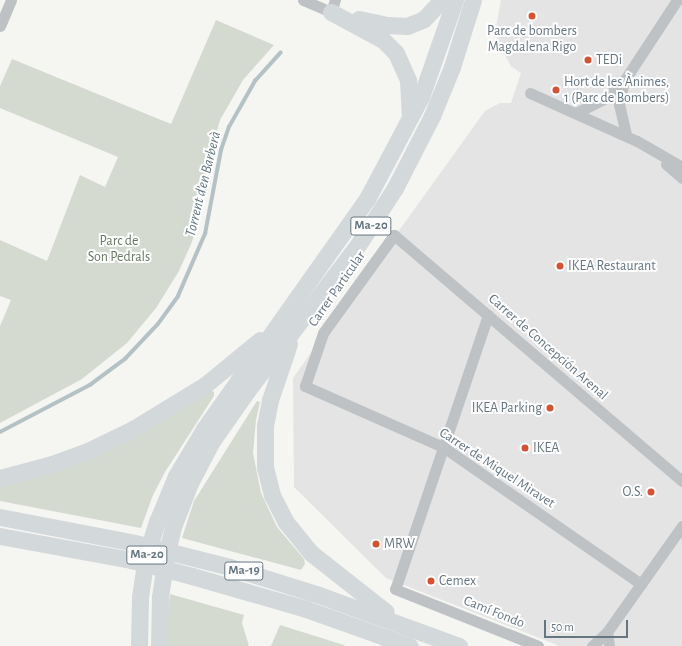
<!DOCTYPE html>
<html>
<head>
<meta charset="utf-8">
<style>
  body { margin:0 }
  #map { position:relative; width:682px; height:646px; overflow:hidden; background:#f5f5f2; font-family:"Alegreya Sans",sans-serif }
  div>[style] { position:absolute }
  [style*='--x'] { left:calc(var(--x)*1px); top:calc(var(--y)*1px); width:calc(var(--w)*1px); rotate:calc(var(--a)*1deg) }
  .built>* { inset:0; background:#e3e4e3 }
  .green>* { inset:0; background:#d5dad1 }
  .stream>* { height:3.5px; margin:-1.75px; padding:0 1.75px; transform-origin:1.75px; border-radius:1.75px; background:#b5c2c5 }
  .minor>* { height:11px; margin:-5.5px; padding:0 5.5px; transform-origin:5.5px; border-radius:5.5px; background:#bec2c5 }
  .highway>* { height:17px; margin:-8.5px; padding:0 8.5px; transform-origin:8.5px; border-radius:8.5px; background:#d3d8db }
  .dots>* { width:11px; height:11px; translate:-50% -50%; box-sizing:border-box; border:2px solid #fff; border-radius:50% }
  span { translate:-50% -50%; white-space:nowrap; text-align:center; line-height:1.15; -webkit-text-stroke:4px #fff; paint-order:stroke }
  .shield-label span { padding:1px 3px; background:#fff; border:1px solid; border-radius:3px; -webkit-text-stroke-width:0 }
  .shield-label { font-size:13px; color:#667681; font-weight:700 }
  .poi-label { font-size:14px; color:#667681 }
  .left { translate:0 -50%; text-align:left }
  .right { translate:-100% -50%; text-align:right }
  .park-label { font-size:14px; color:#697964 }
  .street-label { font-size:14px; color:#667681 }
  .water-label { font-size:15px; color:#62777e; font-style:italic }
  .scale { position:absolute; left:544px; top:620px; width:84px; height:18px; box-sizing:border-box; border:2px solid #667681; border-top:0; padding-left:5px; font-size:12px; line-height:14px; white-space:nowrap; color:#667681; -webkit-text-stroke:3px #fff; paint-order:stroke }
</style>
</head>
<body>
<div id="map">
  <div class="built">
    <i style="clip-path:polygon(501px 0,682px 0,682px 646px,560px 646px,386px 578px,294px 487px,293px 378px,485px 111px,500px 103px,511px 103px,521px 73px,511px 66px,498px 43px,496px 28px)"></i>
  </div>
  <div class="green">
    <i style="clip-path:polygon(216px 20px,274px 45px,243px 80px,220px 120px,207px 166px,203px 201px,192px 242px,179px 271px,156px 308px,127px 343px,82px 379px,0 423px,0 326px,11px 300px,0 296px,0 240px,47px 261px,80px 175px,105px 187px,118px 157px,0 108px,0 86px,12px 59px,171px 124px)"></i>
    <i style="clip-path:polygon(210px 390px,214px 392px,214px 396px,165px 472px,153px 495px,141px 528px,0 501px,0 485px,137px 436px)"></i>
    <i style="clip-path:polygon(257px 401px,260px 402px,256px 420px,253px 453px,261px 493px,277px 527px,304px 559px,305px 564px,301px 570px,182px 538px,194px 501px)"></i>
    <i style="clip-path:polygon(170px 594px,244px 615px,242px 623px,249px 646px,168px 646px,167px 620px)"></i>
    <i style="clip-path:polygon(280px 625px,344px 645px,345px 646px,271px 646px)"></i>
  </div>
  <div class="stream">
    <i style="--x:0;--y:432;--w:102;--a:-27.6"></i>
    <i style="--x:90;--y:385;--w:44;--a:-36.6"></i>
    <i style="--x:125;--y:359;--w:48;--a:-46.7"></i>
    <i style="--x:158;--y:324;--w:34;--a:-54"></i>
    <i style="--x:178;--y:296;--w:68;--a:-66.5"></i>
    <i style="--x:205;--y:234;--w:86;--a:-79.2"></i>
    <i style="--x:221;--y:150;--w:24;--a:-71"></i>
    <i style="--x:229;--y:127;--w:53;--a:-60.5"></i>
    <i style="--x:255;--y:81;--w:38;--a:-48"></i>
  </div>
  <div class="minor">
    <i style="--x:303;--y:0;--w:30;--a:23"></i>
    <i style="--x:331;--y:12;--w:13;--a:-72"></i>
    <i style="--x:0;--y:26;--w:28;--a:-67"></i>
    <i style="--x:624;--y:81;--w:24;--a:102"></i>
    <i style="--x:619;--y:104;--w:32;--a:77"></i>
    <i style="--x:530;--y:93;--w:117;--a:24.2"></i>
    <i style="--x:637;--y:141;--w:52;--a:30"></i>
    <i style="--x:578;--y:112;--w:29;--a:-27"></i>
    <i style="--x:604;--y:99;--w:27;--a:-42"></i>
    <i style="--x:624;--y:81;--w:97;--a:-56.8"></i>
    <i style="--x:666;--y:164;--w:21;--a:41"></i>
    <i style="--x:488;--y:315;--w:289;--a:108.7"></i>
    <i style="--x:395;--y:589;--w:154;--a:21.7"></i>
    <i style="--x:641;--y:584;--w:241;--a:-145.3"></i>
    <i style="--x:443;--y:447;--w:151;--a:-156.2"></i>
    <i style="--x:305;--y:386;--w:56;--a:-71.2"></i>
    <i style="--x:323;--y:333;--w:121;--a:-54.1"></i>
    <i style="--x:394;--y:235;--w:379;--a:40.5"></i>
    <i style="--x:607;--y:632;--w:14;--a:82"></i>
    <i style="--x:592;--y:646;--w:21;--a:-43"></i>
    <i style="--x:607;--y:632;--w:130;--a:-54.7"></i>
  </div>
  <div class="highway">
    <i style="--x:331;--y:12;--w:59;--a:28.3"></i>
    <i style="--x:383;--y:40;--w:18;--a:45"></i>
    <i style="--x:396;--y:53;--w:30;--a:66"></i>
    <i style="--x:408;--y:80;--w:37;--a:87"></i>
    <i style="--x:359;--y:19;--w:29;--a:12"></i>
    <i style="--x:387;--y:25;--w:20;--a:3"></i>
    <i style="--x:407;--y:26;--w:18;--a:-22"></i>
    <i style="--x:424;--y:19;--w:26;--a:-47"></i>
    <i style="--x:289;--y:344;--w:59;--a:108.7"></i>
    <i style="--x:270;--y:400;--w:25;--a:101"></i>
    <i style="--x:265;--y:425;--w:42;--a:90"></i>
    <i style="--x:265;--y:467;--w:29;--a:76"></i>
    <i style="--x:272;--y:495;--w:29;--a:63"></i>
    <i style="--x:285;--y:521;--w:41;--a:50.9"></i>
    <i style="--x:311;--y:553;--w:95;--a:38.2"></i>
    <i style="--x:0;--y:478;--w:54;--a:-15.1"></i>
    <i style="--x:52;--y:464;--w:40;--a:-20.2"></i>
    <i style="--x:90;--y:450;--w:48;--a:-26"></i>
    <i style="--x:133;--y:429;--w:84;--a:-31.4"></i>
    <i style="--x:205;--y:385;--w:71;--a:-39.3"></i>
    <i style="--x:0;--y:517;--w:137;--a:10.9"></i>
    <i style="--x:135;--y:543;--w:98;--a:14.2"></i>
    <i style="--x:230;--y:567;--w:93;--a:17.5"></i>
    <i style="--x:319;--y:595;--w:149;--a:20"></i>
    <i style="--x:0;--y:536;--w:133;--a:10.4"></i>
    <i style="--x:131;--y:560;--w:63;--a:14.7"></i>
    <i style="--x:192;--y:576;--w:119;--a:16.1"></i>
    <i style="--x:306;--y:609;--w:110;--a:19.6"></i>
    <i style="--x:139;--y:646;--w:49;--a:-88.8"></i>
    <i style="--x:140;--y:597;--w:40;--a:-81.5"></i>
    <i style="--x:146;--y:557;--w:37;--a:-73"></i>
    <i style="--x:157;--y:522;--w:50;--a:-67.6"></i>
    <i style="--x:176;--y:476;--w:55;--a:-59.2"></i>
    <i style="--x:204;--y:429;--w:284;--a:-54.7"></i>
    <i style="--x:368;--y:197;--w:113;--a:-62.1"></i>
    <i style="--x:421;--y:97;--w:103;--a:-70.7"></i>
    <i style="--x:159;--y:646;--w:49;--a:-88.8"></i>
    <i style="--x:160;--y:597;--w:40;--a:-81.5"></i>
    <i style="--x:166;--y:557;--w:31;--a:-77"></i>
    <i style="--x:173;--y:527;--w:47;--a:-68.9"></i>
    <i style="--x:190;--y:483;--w:47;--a:-62.4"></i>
    <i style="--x:212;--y:441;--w:61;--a:-55"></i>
    <i style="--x:247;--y:391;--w:183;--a:-52.8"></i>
    <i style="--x:358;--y:245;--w:68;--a:-57"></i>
    <i style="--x:395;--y:188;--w:81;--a:-62.8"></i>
    <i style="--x:432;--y:116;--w:53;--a:-67.8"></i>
    <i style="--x:452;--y:67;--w:70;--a:-72.6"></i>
  </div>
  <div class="dots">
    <i style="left:532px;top:16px;background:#d75030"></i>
    <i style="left:588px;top:60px;background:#d75030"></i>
    <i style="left:556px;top:90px;background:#d75030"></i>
    <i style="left:560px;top:266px;background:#d75030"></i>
    <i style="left:550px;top:408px;background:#d75030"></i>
    <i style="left:525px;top:448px;background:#d75030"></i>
    <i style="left:651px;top:492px;background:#d75030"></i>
    <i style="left:376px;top:544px;background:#d75030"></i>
    <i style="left:431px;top:581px;background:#d75030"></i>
  </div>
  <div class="shield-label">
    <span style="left:371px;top:226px">Ma-20</span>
    <span style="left:147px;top:555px">Ma-20</span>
    <span style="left:244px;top:571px">Ma-19</span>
  </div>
  <div class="poi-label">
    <span style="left:532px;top:39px">Parc de bombers<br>Magdalena Rigo</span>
    <span class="left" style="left:596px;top:60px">TEDi</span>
    <span class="left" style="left:564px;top:90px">Hort de les Ànimes,<br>1 (Parc de Bombers)</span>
    <span class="left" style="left:568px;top:266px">IKEA Restaurant</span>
    <span class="right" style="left:542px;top:408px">IKEA Parking</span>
    <span class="left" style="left:533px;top:448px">IKEA</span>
    <span class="right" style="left:643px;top:492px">O.S.</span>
    <span class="left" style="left:384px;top:544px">MRW</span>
    <span class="left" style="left:439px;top:581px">Cemex</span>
  </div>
  <div class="park-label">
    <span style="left:119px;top:249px">Parc de<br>Son Pedrals</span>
  </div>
  <div class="street-label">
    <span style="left:337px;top:289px;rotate:-55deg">Carrer Particular</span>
    <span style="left:548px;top:347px;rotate:41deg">Carrer de Concepción Arenal</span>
    <span style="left:497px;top:468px;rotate:33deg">Carrer de Miquel Miravet</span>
    <span style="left:494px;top:612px;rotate:22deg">Camí Fondo</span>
  </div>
  <div class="water-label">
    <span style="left:203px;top:184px;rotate:-76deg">Torrent d'en Barberà</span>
  </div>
  <div class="scale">50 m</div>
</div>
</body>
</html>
